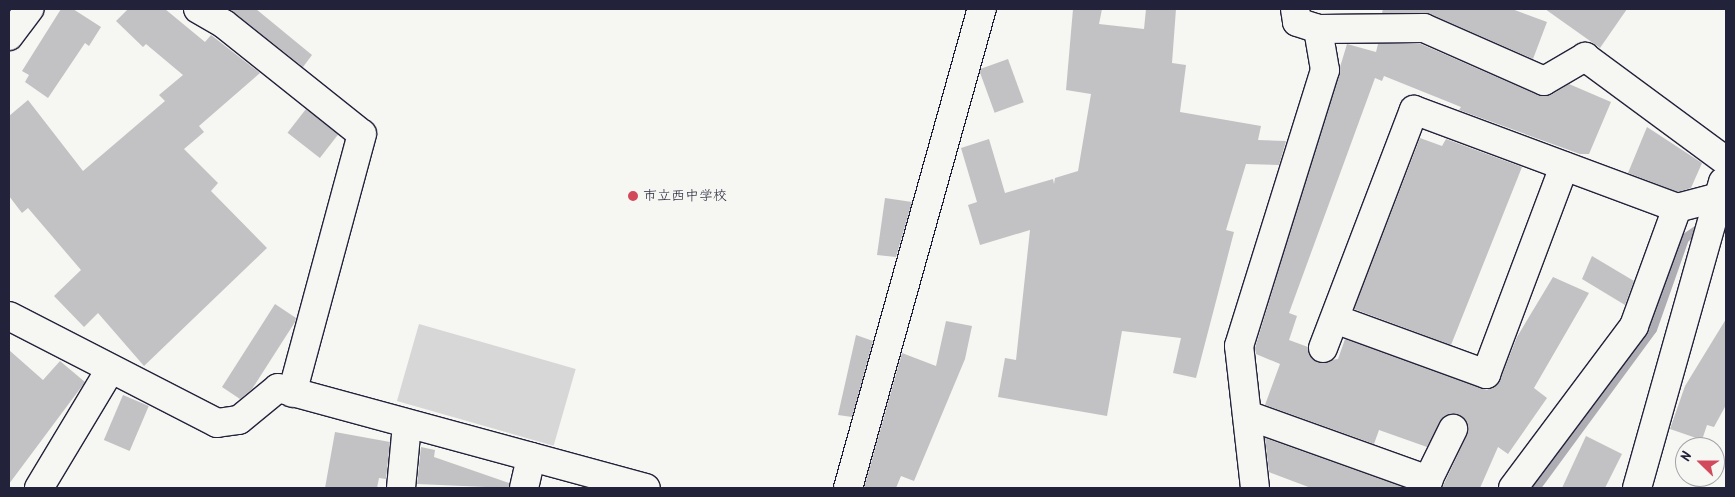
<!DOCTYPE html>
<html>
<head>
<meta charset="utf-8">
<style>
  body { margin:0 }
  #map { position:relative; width:1735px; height:497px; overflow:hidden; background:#f6f6f2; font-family:Kalam,"Klee One",sans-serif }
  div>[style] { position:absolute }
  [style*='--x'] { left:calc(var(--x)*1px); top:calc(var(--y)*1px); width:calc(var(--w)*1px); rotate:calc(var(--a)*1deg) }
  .green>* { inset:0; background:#d7d7d7; transform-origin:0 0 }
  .stream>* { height:9px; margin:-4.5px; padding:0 4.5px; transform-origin:4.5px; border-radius:4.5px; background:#adadb3 }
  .building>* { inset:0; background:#c2c2c4; transform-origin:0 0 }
  .roads { filter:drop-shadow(1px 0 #22223b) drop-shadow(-1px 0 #22223b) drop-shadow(0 1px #22223b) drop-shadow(0 -1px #22223b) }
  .minor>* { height:28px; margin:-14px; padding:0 14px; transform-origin:14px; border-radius:14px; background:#f6f6f2 }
  .dots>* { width:14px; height:14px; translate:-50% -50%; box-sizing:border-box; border:2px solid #f6f6f2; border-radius:50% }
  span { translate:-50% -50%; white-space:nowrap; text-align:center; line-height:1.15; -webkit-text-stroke:5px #f6f6f2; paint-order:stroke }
  .poi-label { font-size:14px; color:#22223b }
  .left { translate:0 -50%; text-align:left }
  .frame { position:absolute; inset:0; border:10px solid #22223b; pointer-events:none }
  .north { position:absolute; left:1675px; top:437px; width:50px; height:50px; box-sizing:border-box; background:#f6f6f2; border:1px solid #a1a1a9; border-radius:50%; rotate:292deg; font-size:14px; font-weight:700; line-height:20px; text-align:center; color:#22223b }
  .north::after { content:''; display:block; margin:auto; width:18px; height:22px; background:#d1495b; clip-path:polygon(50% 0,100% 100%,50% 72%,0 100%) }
</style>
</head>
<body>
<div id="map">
  <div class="green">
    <i style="left:419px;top:324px;width:163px;height:80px;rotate:16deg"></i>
  </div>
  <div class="stream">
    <i style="--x:1535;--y:488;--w:197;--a:-53.7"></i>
    <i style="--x:1652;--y:329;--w:96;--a:-70.6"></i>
    <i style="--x:1684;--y:238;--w:25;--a:-34"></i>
  </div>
  <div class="building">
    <i style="clip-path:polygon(61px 9px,73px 9px,101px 27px,89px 46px,85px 43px,48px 98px,25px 82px,29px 75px,22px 71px)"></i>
    <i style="clip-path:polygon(128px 9px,165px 9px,205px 42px,211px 35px,260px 73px,199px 126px,204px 132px,184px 149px,218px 183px,211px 191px,267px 248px,144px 366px,98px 313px,84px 327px,54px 296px,81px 270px,28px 208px,22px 213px,9px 196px,9px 116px,28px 100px,83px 171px,165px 101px,159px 95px,183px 75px,146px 44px,143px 47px,116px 21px)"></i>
    <i style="clip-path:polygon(256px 9px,312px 55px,303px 67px,231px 10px)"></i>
    <i style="clip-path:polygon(1073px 9px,1102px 9px,1099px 24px,1144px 29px,1146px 9px,1176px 9px,1172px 63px,1186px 65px,1180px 112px,1261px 126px,1258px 140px,1286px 141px,1279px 165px,1246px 164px,1226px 230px,1234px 232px,1196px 378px,1173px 373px,1181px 338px,1122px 331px,1107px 416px,998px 397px,1005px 358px,1016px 360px,1030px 230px,980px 245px,968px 205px,977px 202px,961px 148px,989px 139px,1005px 193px,1053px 179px,1054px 184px,1055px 178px,1078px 171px,1091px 94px,1066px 90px)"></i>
    <i style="clip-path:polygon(1383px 9px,1512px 9px,1547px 22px,1533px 59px,1430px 14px,1382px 13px)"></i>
    <i style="clip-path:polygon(1545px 9px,1627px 9px,1600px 48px)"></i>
    <i style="clip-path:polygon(1347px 44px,1376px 52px,1378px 44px,1421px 44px,1538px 95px,1551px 95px,1569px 84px,1611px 102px,1589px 154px,1580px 154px,1459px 110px,1461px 107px,1384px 76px,1382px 81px,1375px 78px,1289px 313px,1297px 316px,1289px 340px,1308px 347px,1317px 362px,1338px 359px,1345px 339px,1487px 390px,1500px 380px,1517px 337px,1553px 277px,1589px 293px,1534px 388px,1547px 398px,1508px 454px,1498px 447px,1480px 488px,1442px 488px,1467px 435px,1466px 421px,1459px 415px,1444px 416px,1427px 447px,1379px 430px,1374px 444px,1265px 405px,1280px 364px,1256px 354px,1255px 348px)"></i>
    <i style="left:1008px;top:59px;width:46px;height:31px;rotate:70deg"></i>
    <i style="left:306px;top:109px;width:41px;height:30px;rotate:38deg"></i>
    <i style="clip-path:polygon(1647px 127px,1702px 163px,1691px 188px,1678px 192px,1628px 173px)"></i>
    <i style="clip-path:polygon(1420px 138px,1442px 146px,1446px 139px,1522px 167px,1451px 345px,1354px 309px)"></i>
    <i style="clip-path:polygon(885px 198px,912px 202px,896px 257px,877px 255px)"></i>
    <i style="clip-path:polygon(1592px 256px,1634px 281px,1625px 305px,1582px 279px)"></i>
    <i style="clip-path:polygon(275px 304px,296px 318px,295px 322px,252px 389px,240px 399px,222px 387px)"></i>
    <i style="clip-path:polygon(1726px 319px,1726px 405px,1714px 427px,1707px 425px,1702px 440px,1670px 429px,1685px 386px)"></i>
    <i style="clip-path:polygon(946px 321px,972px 326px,965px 359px,914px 481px,901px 476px,896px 488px,864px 488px,902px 353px,936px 366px)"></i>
    <i style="clip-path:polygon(856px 335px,873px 341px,852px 417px,838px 415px)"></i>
    <i style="clip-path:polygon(9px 350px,43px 380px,60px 361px,85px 382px,9px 484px)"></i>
    <i style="left:123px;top:395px;width:28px;height:49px;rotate:23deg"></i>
    <i style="clip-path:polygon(335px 432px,390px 442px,386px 479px,379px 478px,377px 488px,325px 488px)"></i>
    <i style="clip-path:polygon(1586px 436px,1622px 454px,1605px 488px,1562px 488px)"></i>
    <i style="clip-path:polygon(1265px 438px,1406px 488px,1311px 488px,1269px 472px)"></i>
    <i style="clip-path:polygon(421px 447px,435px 450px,434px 457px,509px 483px,509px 488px,417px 484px)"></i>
  </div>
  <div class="roads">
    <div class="minor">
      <i style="--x:198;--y:9;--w:30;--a:30"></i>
      <i style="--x:224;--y:24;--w:176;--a:38.6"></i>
      <i style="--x:362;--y:134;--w:268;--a:105.1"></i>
      <i style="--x:1295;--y:9;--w:13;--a:81"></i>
      <i style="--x:1297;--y:22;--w:22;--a:18"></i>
      <i style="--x:9;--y:36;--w:34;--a:-53"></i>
      <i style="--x:9;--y:316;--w:234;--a:27.2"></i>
      <i style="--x:217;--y:423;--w:22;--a:-8"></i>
      <i style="--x:239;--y:420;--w:50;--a:-39.4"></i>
      <i style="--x:278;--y:388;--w:381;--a:15.2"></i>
      <i style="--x:1335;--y:319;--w:161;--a:20"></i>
      <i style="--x:1486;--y:374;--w:222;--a:-69.4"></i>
      <i style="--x:1323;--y:348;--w:255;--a:-69.1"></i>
      <i style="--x:1414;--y:110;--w:281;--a:20.4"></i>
      <i style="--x:1247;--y:415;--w:193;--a:19.7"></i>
      <i style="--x:39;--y:488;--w:138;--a:-59"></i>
      <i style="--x:401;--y:488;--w:64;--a:-84.6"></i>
      <i style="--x:524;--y:488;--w:32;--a:-77"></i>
      <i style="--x:848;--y:488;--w:497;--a:-74.4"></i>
      <i style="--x:1255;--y:488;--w:143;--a:-96.4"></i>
      <i style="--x:1239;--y:346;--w:289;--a:-72.7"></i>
      <i style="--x:1325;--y:70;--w:42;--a:-99.7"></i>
      <i style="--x:1318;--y:29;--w:106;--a:-0.5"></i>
      <i style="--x:1424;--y:28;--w:131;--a:23.8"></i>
      <i style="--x:1544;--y:81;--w:48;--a:-30.3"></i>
      <i style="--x:1585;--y:57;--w:175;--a:36.4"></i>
      <i style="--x:1424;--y:488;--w:66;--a:-63.8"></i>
      <i style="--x:1513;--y:488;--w:202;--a:-53.2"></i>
      <i style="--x:1634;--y:326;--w:126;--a:-70"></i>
      <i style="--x:1677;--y:208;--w:43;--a:-14.7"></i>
      <i style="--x:1637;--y:488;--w:318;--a:-74.3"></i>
    </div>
  </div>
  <div class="dots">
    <i style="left:633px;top:196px;background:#d1495b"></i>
  </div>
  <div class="poi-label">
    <span class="left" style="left:643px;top:196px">市立西中学校</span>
  </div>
  <div class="frame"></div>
  <div class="north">N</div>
</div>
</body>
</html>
